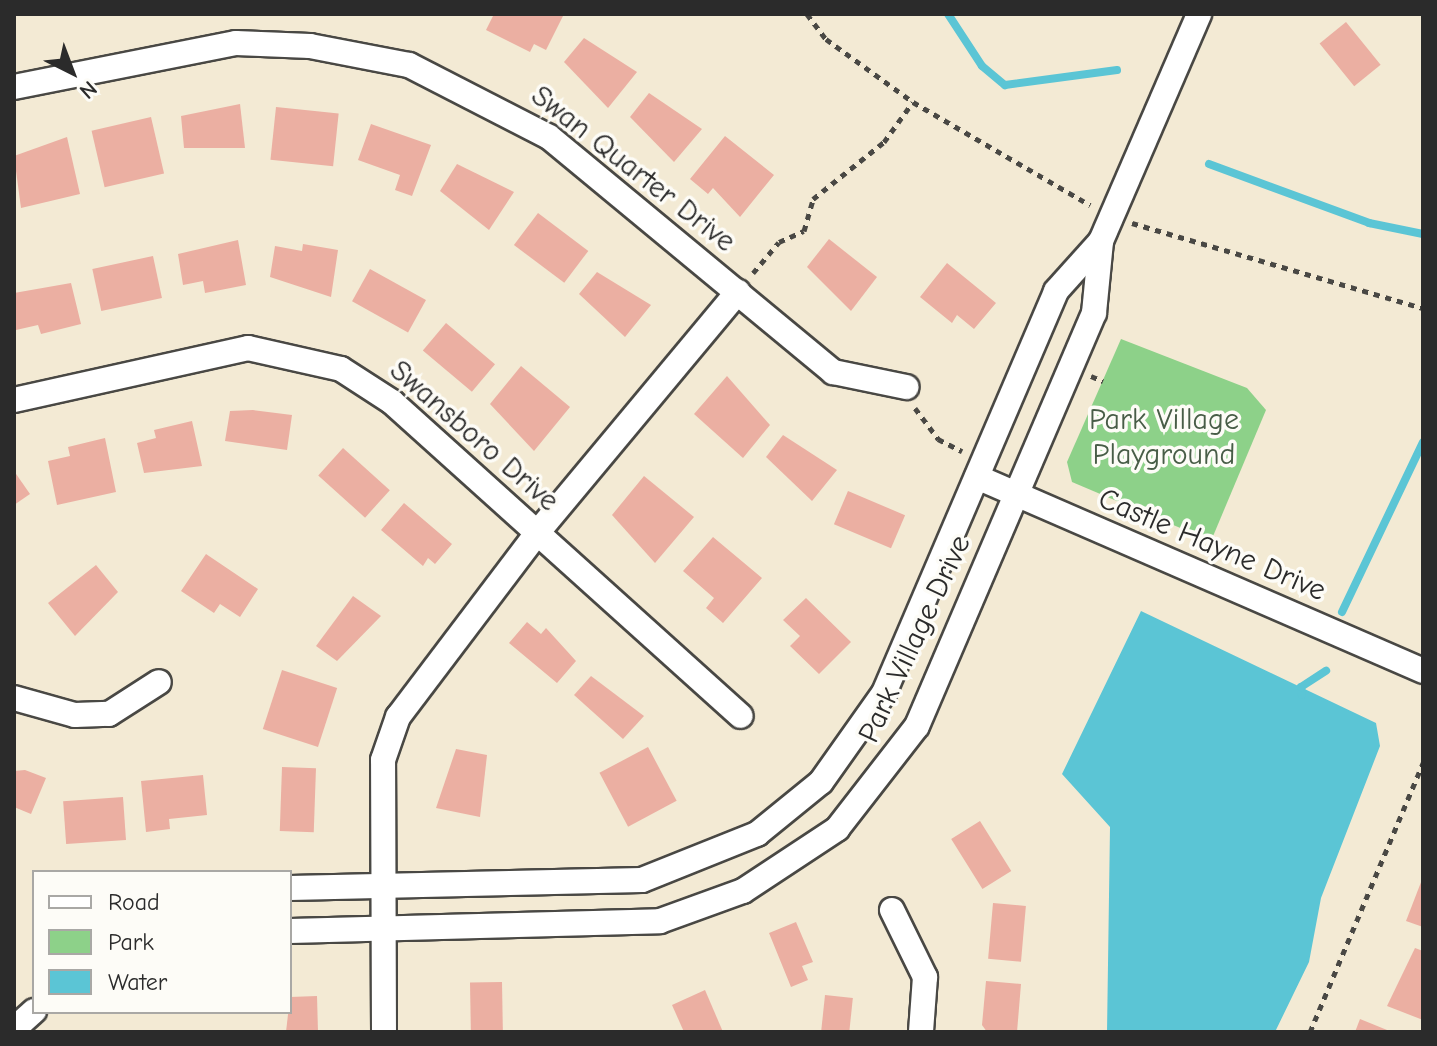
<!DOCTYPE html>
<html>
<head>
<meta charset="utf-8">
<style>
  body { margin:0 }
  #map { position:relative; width:1437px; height:1046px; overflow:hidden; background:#f3ead4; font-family:"Comic Neue",sans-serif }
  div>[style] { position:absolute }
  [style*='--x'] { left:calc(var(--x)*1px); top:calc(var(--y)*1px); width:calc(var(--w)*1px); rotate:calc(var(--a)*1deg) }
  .green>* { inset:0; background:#8dd189 }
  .water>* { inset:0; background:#5bc5d5 }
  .stream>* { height:8px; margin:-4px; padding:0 4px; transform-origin:4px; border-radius:4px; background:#5bc5d5 }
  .building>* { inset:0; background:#ebafa2; transform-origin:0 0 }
  .path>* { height:5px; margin-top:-2.5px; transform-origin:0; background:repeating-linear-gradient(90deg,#494844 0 6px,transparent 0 12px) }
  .roads { filter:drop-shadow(2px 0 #494844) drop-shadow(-2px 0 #494844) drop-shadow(0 2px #494844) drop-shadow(0 -2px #494844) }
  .street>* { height:24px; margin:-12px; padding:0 12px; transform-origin:12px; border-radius:12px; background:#fff }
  span { translate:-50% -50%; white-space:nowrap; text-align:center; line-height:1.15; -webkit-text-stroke:7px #fdfcf7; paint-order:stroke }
  .street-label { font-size:30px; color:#2b2b2b }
  .park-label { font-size:30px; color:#485d47 }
  .frame { position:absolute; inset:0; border:16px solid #2b2b2b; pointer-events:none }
  .legend { position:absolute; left:32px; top:870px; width:260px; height:144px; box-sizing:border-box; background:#fdfcf7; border:2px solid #a9a8a5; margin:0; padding:10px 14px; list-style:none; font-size:24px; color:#2b2b2b }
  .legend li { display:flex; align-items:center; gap:16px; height:40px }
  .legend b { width:40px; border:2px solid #a9a8a5 }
  .north { position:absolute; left:32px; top:32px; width:80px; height:80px; -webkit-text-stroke:6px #fdfcf7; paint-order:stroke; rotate:138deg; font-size:22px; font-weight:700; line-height:32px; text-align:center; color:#2b2b2b }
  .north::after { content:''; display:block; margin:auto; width:28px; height:36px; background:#2b2b2b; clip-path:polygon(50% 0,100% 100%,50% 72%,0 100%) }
</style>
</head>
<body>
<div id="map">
  <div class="green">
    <i style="clip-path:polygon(1121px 339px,1247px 388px,1266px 410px,1211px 541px,1072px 482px,1067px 462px)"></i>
  </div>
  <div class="water">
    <i style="clip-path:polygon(1141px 611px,1376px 723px,1380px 746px,1321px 898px,1309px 962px,1275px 1032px,1107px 1032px,1110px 827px,1062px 774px)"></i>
  </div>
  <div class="stream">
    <i style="--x:948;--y:14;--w:62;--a:56.8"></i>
    <i style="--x:982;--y:66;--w:30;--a:40"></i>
    <i style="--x:1005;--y:85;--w:113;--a:-7.6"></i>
    <i style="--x:1209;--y:164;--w:171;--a:20.2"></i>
    <i style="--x:1369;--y:223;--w:55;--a:11.5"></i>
    <i style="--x:1342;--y:612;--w:188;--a:-64.5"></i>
    <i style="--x:1302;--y:695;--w:8;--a:-97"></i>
    <i style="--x:1301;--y:687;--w:30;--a:-33"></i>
  </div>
  <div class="building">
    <i style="clip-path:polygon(494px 14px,564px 14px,546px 50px,534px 44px,530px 52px,486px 30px)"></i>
    <i style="left:1346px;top:22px;width:55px;height:34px;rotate:51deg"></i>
    <i style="clip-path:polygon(584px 38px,637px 72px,608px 108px,564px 62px)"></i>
    <i style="clip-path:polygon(649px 93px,702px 129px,674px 162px,630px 117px)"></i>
    <i style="clip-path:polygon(240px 104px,245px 148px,184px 148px,181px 116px)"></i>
    <i style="left:276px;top:107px;width:63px;height:53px;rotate:6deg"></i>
    <i style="left:151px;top:117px;width:58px;height:61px;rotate:77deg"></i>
    <i style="clip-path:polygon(371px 124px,431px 145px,412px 196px,395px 190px,400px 175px,358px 160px)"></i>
    <i style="clip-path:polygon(725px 136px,774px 175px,740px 217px,713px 188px,708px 194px,690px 179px)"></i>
    <i style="clip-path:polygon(67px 137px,80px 194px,21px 208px,14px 156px)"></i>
    <i style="clip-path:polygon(457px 164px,514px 192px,489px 230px,440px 191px)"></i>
    <i style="left:538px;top:213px;width:63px;height:40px;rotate:37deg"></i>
    <i style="clip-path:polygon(829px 239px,877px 277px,851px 311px,807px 267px)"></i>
    <i style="clip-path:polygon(238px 240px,246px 285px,205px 293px,203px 281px,183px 285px,178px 254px)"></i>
    <i style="clip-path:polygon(303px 244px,338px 250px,331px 297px,270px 277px,275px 246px,302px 251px)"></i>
    <i style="left:153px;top:256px;width:43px;height:62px;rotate:78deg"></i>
    <i style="clip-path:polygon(947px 263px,996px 303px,974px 329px,957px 315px,952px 323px,920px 297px)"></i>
    <i style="left:370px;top:269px;width:64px;height:37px;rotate:29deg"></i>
    <i style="clip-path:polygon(597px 272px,651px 305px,625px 337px,579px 294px)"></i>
    <i style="clip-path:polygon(71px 283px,81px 324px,41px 334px,38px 325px,16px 330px,14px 293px)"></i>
    <i style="left:446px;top:323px;width:64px;height:36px;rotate:40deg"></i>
    <i style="clip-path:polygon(521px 366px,570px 407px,534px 451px,490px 404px)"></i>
    <i style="clip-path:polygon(727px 376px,770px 425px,743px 458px,694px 414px)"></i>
    <i style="clip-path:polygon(253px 410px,292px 415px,287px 450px,225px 441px,230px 411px)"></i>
    <i style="clip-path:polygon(192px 421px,202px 466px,144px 473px,137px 443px,156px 438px,154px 430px)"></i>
    <i style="clip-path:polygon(783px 435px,837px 470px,812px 501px,766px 457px)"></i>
    <i style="clip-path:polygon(105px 438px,116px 492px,57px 505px,48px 461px,70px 456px,68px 447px)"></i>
    <i style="left:343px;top:448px;width:63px;height:37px;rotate:42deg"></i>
    <i style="clip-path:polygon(14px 471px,30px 494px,14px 505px)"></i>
    <i style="clip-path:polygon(644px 476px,694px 517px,655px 563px,612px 515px)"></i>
    <i style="left:848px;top:491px;width:62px;height:36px;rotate:23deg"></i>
    <i style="clip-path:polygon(404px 503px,452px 544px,435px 564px,428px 558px,423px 566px,381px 530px)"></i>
    <i style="clip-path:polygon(713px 537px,762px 578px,723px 623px,706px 608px,714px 598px,683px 571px)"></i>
    <i style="clip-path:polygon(206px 554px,258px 589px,240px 617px,220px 604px,214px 613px,181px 591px)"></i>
    <i style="clip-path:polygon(96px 565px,118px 592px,75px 636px,48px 603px)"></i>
    <i style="clip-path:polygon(353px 596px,381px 616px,337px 661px,316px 646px)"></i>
    <i style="clip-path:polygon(806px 598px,851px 642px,819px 674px,790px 646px,800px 636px,783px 620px)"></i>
    <i style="clip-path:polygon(527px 622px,541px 634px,546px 628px,576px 661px,557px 683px,509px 643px)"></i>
    <i style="left:282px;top:670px;width:58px;height:62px;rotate:18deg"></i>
    <i style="clip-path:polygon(591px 676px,644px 716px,623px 739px,574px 695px)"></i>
    <i style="left:648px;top:747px;width:61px;height:55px;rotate:62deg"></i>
    <i style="clip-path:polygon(456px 749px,487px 755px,480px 817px,436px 808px)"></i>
    <i style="left:282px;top:767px;width:34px;height:64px;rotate:2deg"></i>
    <i style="clip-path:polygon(25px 770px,46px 778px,31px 814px,14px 807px,14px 771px)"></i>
    <i style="clip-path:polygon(203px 775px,207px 815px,169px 819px,170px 829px,146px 832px,141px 781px)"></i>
    <i style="left:123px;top:797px;width:43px;height:60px;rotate:86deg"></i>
    <i style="left:980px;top:821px;width:59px;height:34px;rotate:58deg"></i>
    <i style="clip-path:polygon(1423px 877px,1423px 927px,1406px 921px)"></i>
    <i style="left:993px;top:903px;width:33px;height:56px;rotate:5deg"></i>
    <i style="clip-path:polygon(796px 922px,813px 962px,802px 966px,808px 980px,791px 987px,769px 933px)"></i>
    <i style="clip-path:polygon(1415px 948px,1423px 951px,1423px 1020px,1387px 1006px)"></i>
    <i style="clip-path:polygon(986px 981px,1021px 984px,1017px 1032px,987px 1032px,982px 1025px)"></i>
    <i style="left:502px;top:982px;width:50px;height:32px;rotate:89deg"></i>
    <i style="clip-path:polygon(705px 990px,723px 1032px,684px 1032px,672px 1005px)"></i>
    <i style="left:825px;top:995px;width:28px;height:37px;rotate:6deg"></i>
    <i style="clip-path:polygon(317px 996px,318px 1032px,286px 1032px,290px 997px)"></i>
    <i style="clip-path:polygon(1360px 1019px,1392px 1032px,1355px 1032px)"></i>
  </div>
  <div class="path">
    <i style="--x:807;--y:14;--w:31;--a:53"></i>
    <i style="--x:826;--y:39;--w:107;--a:35.9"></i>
    <i style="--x:913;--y:102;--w:205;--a:30.2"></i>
    <i style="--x:1132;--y:223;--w:303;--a:16.3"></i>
    <i style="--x:753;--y:273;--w:40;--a:-50"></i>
    <i style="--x:779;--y:242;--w:27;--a:-24"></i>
    <i style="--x:804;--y:231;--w:33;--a:-74"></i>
    <i style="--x:813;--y:199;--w:91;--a:-38.8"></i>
    <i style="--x:884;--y:142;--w:49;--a:-54.1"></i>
    <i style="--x:1091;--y:376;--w:13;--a:23"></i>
    <i style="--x:915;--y:408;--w:39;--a:53"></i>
    <i style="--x:938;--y:439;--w:27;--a:27"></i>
    <i style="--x:1310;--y:1032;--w:292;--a:-67.2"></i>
  </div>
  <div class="roads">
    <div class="street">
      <i style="--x:14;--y:87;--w:226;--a:-11.2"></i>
      <i style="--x:236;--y:43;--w:74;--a:2.3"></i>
      <i style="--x:310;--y:46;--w:101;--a:10.9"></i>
      <i style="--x:409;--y:65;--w:157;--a:27.2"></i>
      <i style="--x:549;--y:137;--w:369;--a:39.6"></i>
      <i style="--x:833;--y:372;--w:75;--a:11.6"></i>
      <i style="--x:14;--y:400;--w:240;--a:-12.5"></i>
      <i style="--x:248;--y:348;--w:95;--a:12.7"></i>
      <i style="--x:341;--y:369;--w:61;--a:32.9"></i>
      <i style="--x:392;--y:402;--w:469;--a:42"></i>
      <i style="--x:977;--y:477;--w:486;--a:23.5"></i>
      <i style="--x:14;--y:698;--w:63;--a:15.6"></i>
      <i style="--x:75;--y:715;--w:34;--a:-2"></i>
      <i style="--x:109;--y:714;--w:59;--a:-32.6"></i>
      <i style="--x:290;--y:888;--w:352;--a:-1.3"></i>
      <i style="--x:642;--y:880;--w:124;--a:-21.8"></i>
      <i style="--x:757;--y:834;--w:82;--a:-39.1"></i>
      <i style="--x:821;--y:782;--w:109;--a:-54.7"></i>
      <i style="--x:884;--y:693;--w:437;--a:-66.8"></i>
      <i style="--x:1056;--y:291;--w:67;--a:-48"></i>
      <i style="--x:1101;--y:241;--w:247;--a:-66.6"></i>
      <i style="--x:892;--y:910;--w:75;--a:63.8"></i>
      <i style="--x:925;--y:977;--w:55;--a:94.2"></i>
      <i style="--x:290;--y:931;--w:370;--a:-1.5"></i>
      <i style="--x:660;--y:921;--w:88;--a:-19.9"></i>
      <i style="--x:743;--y:891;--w:113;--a:-33.4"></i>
      <i style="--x:837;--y:829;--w:130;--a:-52.2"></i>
      <i style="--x:917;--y:726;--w:449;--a:-66.8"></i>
      <i style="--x:1094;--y:313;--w:72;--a:-84.4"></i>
      <i style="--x:14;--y:1029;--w:27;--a:-42"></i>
      <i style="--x:384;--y:1032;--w:272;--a:-90.2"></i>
      <i style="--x:383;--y:760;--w:46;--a:-70.8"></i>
      <i style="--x:398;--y:717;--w:231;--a:-52.9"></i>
      <i style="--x:537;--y:533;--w:314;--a:-50.2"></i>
    </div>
  </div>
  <div class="street-label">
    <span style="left:633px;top:169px;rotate:38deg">Swan Quarter Drive</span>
    <span style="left:474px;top:436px;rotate:41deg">Swansboro Drive</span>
    <span style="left:1212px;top:545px;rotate:23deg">Castle Hayne Drive</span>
    <span style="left:915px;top:639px;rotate:-65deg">Park Village Drive</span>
  </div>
  <div class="park-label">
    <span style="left:1164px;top:437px">Park Village<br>Playground</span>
  </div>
  <div class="frame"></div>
  <ul class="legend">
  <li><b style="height:10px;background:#fff"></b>Road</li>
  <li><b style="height:22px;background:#8dd189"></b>Park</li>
  <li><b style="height:22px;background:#5bc5d5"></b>Water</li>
  </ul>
  <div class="north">N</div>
</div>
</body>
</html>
